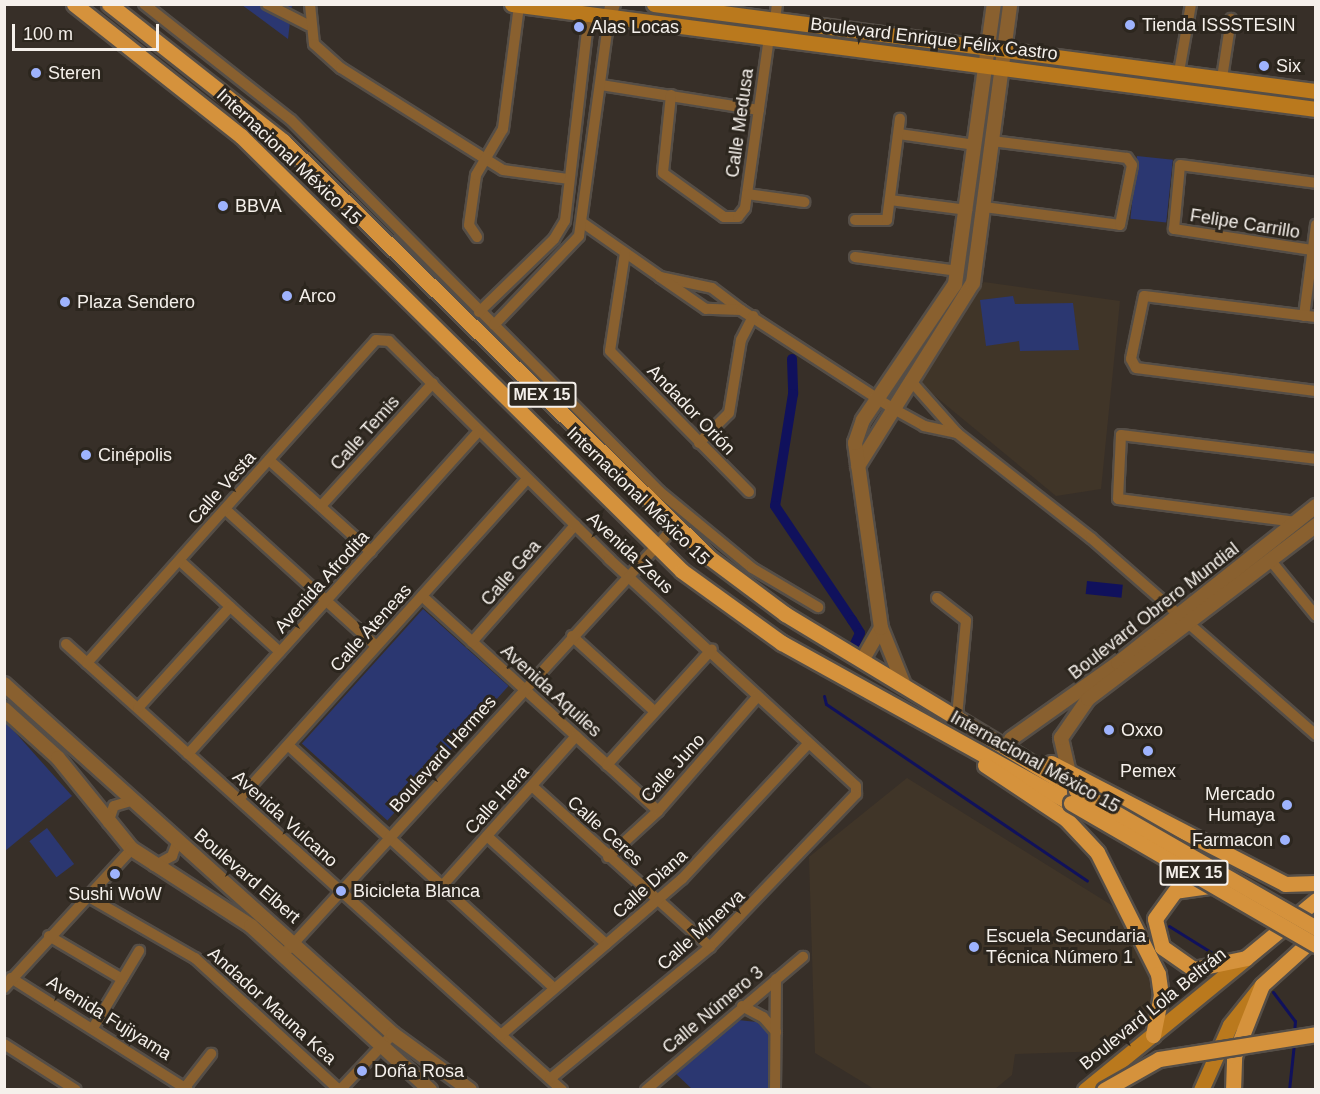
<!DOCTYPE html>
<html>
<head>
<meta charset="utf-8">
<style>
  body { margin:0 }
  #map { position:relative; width:1320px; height:1094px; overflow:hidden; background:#372f28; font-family:Helvetica,sans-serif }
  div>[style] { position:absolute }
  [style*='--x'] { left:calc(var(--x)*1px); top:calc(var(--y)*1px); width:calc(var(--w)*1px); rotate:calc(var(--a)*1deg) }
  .built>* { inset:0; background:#403528 }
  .green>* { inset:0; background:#2b3771; transform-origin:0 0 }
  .water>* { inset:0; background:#10115c; transform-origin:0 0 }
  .stream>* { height:3px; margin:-1.5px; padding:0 1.5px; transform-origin:1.5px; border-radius:1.5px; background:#10115c }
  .canal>* { height:10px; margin:-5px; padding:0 5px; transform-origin:5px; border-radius:5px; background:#10115c }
  .roads { filter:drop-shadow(2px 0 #554e47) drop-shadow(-2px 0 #554e47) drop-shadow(0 2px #554e47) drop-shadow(0 -2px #554e47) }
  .minor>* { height:10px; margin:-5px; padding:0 5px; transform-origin:5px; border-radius:5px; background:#89602f }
  .tertiary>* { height:14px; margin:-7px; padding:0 7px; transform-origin:7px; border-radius:7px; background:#89602f }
  .secondary>* { height:15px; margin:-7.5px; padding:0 7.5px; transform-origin:7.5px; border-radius:7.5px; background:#ba791d }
  .primary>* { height:15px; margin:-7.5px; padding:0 7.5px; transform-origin:7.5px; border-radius:7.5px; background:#d5923c }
  .bridges { filter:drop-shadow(2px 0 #554e47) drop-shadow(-2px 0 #554e47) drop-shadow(0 2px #554e47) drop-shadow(0 -2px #554e47) }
  .primary-bridge>* { height:15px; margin:-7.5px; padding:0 7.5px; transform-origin:7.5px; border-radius:7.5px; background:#d5923c }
  .dots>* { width:16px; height:16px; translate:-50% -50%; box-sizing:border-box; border:3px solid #2c261e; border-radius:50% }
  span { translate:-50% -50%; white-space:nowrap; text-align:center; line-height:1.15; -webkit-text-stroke:6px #2c261e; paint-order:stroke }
  .shield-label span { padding:2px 4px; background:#2c261e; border:2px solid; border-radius:4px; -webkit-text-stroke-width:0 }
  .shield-label { font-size:16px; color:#f5f0eb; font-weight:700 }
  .poi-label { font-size:18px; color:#f5f0eb }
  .left { translate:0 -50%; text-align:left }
  .right { translate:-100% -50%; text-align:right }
  .street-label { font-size:18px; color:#f5f0eb }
  .frame { position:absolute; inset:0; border:6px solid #f5f0eb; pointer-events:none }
  .scale { position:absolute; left:12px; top:24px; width:147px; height:27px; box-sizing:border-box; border:3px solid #f5f0eb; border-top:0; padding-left:8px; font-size:18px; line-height:21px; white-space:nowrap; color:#f5f0eb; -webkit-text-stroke:4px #2c261e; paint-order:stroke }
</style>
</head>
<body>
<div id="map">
  <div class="built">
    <i style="clip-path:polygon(984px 282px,1120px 301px,1101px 489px,1056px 496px,918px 382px)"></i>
    <i style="clip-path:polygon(907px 778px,1121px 911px,1149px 974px,1152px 1008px,1146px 1017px,1105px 1051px,1015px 1054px,1012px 1075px,995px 1089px,874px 1089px,815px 1053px,809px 857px)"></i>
  </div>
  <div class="green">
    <i style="clip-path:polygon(242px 5px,292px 5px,288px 39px)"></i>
    <i style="left:1137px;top:156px;width:36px;height:63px;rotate:6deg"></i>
    <i style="clip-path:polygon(1013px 296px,1015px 304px,1073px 303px,1079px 350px,1020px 351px,1019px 341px,986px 346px,980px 300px)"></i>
    <i style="left:423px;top:609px;width:115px;height:181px;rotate:42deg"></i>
    <i style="clip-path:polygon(5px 721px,72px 796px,5px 851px,4px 851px)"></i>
    <i style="left:47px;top:828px;width:45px;height:22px;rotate:53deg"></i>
    <i style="clip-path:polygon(738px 1020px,757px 1022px,770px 1035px,771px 1089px,692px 1089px,675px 1073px)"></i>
  </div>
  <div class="water">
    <i style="left:1087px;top:581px;width:36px;height:13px;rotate:6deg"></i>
  </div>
  <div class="stream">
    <i style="--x:824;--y:696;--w:8;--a:76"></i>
    <i style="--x:826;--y:704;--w:315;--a:34.1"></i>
    <i style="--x:1169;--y:926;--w:53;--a:31.9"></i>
    <i style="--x:1273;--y:992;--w:36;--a:53"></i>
    <i style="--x:1295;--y:1021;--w:12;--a:95"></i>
    <i style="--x:1289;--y:1090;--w:47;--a:-83.9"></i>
  </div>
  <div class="canal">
    <i style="--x:792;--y:359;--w:35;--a:88"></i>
    <i style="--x:793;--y:394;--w:113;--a:99.1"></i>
    <i style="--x:775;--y:506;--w:138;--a:56"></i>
    <i style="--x:852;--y:620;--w:15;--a:58"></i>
    <i style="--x:860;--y:633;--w:19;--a:115"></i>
  </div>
  <div class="roads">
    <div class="minor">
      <i style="--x:144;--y:4;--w:187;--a:38.3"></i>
      <i style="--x:291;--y:120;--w:523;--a:45.23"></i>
      <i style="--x:659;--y:491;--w:121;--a:39.6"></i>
      <i style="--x:752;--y:568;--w:77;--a:30.6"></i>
      <i style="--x:267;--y:4;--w:46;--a:27.1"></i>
      <i style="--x:310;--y:4;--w:40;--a:84.3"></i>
      <i style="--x:314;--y:44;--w:36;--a:42"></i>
      <i style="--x:341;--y:68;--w:191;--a:32.2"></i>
      <i style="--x:503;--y:170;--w:67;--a:7.8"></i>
      <i style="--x:775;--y:20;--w:16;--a:-83"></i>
      <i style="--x:1179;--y:72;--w:69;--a:-80"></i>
      <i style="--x:1222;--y:78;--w:60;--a:-81.3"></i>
      <i style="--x:601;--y:85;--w:160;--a:9"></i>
      <i style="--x:671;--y:95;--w:78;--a:95.9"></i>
      <i style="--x:663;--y:173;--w:75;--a:35.8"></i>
      <i style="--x:724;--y:217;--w:14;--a:0"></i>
      <i style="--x:738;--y:217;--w:11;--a:-52"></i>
      <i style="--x:745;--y:208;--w:173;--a:-82"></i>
      <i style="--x:899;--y:134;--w:77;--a:8.2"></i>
      <i style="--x:747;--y:194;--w:58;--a:8"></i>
      <i style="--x:890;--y:200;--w:78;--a:7.4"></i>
      <i style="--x:984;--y:207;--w:137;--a:7.5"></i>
      <i style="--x:1120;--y:225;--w:61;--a:-78.7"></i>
      <i style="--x:1132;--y:165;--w:9;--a:-126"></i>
      <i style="--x:1127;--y:158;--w:136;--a:-172.8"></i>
      <i style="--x:855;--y:220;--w:32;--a:0"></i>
      <i style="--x:887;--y:220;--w:102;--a:-82.7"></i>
      <i style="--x:583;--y:223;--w:94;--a:35"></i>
      <i style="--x:477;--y:237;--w:14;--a:-124"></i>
      <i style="--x:469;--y:225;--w:50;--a:-82"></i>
      <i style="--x:476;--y:175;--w:53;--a:-59.6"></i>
      <i style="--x:503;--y:129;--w:125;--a:-82.6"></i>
      <i style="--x:1312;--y:250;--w:140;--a:-171.3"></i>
      <i style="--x:1174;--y:229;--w:64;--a:-84.6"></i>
      <i style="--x:1180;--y:165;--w:137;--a:7.5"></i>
      <i style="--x:625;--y:253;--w:99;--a:98.7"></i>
      <i style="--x:610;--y:351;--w:198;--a:45.4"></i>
      <i style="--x:855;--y:257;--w:104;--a:7.7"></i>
      <i style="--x:660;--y:277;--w:53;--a:11.9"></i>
      <i style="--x:712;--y:288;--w:36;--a:37"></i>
      <i style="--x:741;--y:310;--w:35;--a:-178"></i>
      <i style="--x:706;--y:309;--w:56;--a:-145.2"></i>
      <i style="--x:741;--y:310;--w:180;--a:33"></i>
      <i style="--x:892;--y:408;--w:37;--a:29"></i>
      <i style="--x:924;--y:426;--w:34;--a:12"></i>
      <i style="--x:479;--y:312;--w:105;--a:-44.2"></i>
      <i style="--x:554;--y:239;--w:21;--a:-59"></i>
      <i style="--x:565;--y:221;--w:208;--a:-83.4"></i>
      <i style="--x:1304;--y:316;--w:92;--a:-82.5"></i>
      <i style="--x:1316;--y:317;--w:173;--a:-173"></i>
      <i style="--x:1144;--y:296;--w:64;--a:101.7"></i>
      <i style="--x:1131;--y:359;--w:10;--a:61"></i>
      <i style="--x:1136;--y:368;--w:181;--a:7.3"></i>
      <i style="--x:494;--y:325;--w:123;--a:-46.3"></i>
      <i style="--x:579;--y:236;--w:221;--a:-82.2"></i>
      <i style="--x:910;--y:380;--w:71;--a:48.4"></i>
      <i style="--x:957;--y:433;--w:170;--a:38.1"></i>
      <i style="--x:1091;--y:538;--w:299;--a:41.2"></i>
      <i style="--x:699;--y:443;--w:42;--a:-45"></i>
      <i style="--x:729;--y:413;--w:74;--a:-80.7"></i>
      <i style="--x:741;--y:340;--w:27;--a:-63"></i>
      <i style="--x:269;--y:460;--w:137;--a:42"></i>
      <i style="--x:321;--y:506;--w:166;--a:-47.7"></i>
      <i style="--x:225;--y:509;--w:204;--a:42.2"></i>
      <i style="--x:1296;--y:522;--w:179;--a:-172.6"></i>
      <i style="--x:1118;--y:499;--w:64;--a:-87.3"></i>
      <i style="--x:1121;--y:435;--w:196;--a:7"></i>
      <i style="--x:180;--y:561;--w:135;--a:42.3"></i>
      <i style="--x:1271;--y:561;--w:71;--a:50.7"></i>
      <i style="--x:422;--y:596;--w:319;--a:42.3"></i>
      <i style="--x:937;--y:598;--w:37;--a:38"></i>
      <i style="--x:966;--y:621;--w:96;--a:95.4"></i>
      <i style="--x:572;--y:636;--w:111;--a:42.4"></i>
      <i style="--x:472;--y:642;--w:156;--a:-48.6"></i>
      <i style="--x:66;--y:644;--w:667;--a:41.96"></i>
      <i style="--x:87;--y:663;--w:433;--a:-48.2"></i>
      <i style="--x:376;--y:340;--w:13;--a:4"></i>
      <i style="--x:389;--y:341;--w:310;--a:44.7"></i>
      <i style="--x:609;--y:559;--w:335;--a:42.6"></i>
      <i style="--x:856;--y:786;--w:8;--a:90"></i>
      <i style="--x:856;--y:794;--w:211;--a:133.7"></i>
      <i style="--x:710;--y:947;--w:207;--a:140.5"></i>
      <i style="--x:138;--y:708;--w:137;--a:-47.7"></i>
      <i style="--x:289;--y:746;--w:359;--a:42.4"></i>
      <i style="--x:188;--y:754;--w:435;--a:-48"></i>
      <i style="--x:607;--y:765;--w:156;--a:-47.8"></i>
      <i style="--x:532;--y:786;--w:240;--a:42.1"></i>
      <i style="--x:239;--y:799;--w:431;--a:-48"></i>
      <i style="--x:108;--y:823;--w:18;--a:-71"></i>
      <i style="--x:114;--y:806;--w:21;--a:-17"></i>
      <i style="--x:487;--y:836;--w:161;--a:42.2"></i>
      <i style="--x:608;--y:857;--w:68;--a:-42.6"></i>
      <i style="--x:658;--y:811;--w:152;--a:-49"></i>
      <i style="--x:154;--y:866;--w:21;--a:-29"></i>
      <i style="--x:172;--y:856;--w:17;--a:-69"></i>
      <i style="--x:442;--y:886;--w:201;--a:-48.2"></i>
      <i style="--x:87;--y:896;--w:125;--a:29.9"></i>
      <i style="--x:195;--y:958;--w:195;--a:42.5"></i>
      <i style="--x:49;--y:936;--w:85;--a:30.5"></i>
      <i style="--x:283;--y:955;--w:581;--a:-47.58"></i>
      <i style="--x:11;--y:978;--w:209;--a:32.3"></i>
      <i style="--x:4;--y:988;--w:189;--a:-47.4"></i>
      <i style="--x:742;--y:1006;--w:24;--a:28"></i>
      <i style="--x:763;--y:1017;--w:20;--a:49"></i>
      <i style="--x:93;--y:1028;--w:90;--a:-59.1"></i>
      <i style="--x:501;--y:1035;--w:239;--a:-40.8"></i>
      <i style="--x:682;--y:879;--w:185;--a:-47"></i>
      <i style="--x:4;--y:1044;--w:85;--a:32.6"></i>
      <i style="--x:183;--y:1090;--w:46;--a:-52.1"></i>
      <i style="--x:340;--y:1090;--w:77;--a:-46.6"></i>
      <i style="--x:646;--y:1090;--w:206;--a:-40.3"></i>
      <i style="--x:775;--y:1090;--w:111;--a:-89.5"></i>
    </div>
    <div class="tertiary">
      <i style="--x:609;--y:17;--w:14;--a:-73"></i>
      <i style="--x:858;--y:466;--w:216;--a:-57.9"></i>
      <i style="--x:973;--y:283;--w:281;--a:-82.4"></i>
      <i style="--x:863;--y:659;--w:36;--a:-60"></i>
      <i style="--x:4;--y:684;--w:523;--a:41.98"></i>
      <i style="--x:393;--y:1034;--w:95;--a:36"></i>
      <i style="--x:904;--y:685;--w:61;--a:-112"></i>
      <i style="--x:881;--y:628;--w:187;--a:-98"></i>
      <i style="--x:855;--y:443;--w:24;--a:-71"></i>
      <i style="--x:863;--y:420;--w:164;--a:-55.9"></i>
      <i style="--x:955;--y:284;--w:283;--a:-82.1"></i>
      <i style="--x:4;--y:709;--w:73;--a:42.2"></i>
      <i style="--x:58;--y:758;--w:117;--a:50.9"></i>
      <i style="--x:132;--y:849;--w:142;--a:32.9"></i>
      <i style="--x:251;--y:926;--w:243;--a:42.5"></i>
      <i style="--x:1011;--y:739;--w:131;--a:-35.4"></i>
      <i style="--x:1118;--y:663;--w:253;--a:-38.4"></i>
      <i style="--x:1069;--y:773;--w:36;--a:-103"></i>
      <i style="--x:1061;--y:738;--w:47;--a:-55.3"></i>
      <i style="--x:1088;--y:699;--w:287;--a:-37.3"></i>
    </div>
    <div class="secondary">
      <i style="--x:512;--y:4;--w:811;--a:7.44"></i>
      <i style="--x:654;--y:4;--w:668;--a:7.49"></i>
      <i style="--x:1085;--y:1090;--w:208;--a:-39.3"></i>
      <i style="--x:1201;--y:1090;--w:71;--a:-66"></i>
      <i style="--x:1230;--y:1025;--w:51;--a:-51.3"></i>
    </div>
    <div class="primary">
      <i style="--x:74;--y:4;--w:213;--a:38.3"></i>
      <i style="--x:241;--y:136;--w:619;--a:44.61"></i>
      <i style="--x:682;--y:571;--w:123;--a:35.8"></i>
      <i style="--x:782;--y:643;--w:330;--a:29"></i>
      <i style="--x:109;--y:4;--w:221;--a:38.2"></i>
      <i style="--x:283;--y:141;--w:597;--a:44.32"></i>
      <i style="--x:710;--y:558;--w:94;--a:36.7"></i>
      <i style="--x:785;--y:614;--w:340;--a:31.2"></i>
      <i style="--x:1051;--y:763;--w:263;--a:27.3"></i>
      <i style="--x:1285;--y:884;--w:31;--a:-2"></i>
      <i style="--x:985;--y:765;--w:97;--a:33.7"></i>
      <i style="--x:1066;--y:819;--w:45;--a:46.8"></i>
      <i style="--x:1097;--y:852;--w:136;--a:63.4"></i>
      <i style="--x:1158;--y:974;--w:21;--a:82"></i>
      <i style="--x:1161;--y:995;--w:41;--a:101.3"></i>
      <i style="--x:1216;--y:885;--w:41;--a:171.7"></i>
      <i style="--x:1175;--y:891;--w:34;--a:126"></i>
      <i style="--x:1155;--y:919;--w:29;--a:76"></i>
      <i style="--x:1162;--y:947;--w:39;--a:35"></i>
      <i style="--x:1194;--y:969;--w:53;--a:-11.9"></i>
      <i style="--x:1246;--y:958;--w:91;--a:-39.6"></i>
      <i style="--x:1233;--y:1090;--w:34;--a:-88"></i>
      <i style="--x:1234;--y:1056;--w:76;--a:-68.5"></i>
      <i style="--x:1262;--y:985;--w:73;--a:-42.2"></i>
    </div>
  </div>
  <div class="bridges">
    <div class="primary-bridge">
      <i style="--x:1076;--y:790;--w:277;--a:29.9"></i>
      <i style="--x:1071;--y:803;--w:283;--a:30.1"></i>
      <i style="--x:1104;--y:1090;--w:63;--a:-29.4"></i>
      <i style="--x:1159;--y:1059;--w:159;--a:-9"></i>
    </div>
  </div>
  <div class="dots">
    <i style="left:1130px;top:25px;background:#9eb3fd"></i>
    <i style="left:579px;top:27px;background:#9eb3fd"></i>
    <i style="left:1264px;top:66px;background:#9eb3fd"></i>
    <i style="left:36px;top:73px;background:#9eb3fd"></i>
    <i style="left:223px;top:206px;background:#9eb3fd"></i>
    <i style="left:287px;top:296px;background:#9eb3fd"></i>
    <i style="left:65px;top:302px;background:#9eb3fd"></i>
    <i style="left:86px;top:455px;background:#9eb3fd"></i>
    <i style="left:1109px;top:730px;background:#9eb3fd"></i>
    <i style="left:1148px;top:751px;background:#9eb3fd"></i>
    <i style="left:1287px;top:805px;background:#9eb3fd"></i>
    <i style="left:1285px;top:840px;background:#9eb3fd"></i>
    <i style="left:115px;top:874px;background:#9eb3fd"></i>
    <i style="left:341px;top:891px;background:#9eb3fd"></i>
    <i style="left:974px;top:947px;background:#9eb3fd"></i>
    <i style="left:362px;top:1071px;background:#9eb3fd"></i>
  </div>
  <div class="shield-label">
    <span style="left:542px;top:395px">MEX 15</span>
    <span style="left:1194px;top:873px">MEX 15</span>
  </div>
  <div class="poi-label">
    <span class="left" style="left:1142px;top:25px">Tienda ISSSTESIN</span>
    <span class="left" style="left:591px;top:27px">Alas Locas</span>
    <span class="left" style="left:1276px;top:66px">Six</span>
    <span class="left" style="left:48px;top:73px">Steren</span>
    <span class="left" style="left:235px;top:206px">BBVA</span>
    <span class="left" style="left:299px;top:296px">Arco</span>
    <span class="left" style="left:77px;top:302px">Plaza Sendero</span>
    <span class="left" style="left:98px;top:455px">Cinépolis</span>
    <span class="left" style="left:1121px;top:730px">Oxxo</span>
    <span style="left:1148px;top:771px">Pemex</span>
    <span class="right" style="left:1275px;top:805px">Mercado<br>Humaya</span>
    <span class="right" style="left:1273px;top:840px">Farmacon</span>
    <span class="left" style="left:353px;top:891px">Bicicleta Blanca</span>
    <span style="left:115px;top:894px">Sushi WoW</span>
    <span class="left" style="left:986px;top:947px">Escuela Secundaria<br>Técnica Número 1</span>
    <span class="left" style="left:374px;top:1071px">Doña Rosa</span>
  </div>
  <div class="street-label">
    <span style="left:934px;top:39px;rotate:7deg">Boulevard Enrique Félix Castro</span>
    <span style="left:740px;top:123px;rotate:-82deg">Calle Medusa</span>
    <span style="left:289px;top:157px;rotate:43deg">Internacional México 15</span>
    <span style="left:1245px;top:224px;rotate:9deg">Felipe Carrillo</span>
    <span style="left:691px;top:410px;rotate:46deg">Andador Orión</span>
    <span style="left:365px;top:433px;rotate:-48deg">Calle Temis</span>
    <span style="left:222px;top:488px;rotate:-48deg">Calle Vesta</span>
    <span style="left:638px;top:496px;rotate:44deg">Internacional México 15</span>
    <span style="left:630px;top:553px;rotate:43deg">Avenida Zeus</span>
    <span style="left:511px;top:573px;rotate:-49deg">Calle Gea</span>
    <span style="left:322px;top:582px;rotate:-48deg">Avenida Afrodita</span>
    <span style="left:1154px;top:611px;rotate:-38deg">Boulevard Obrero Mundial</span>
    <span style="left:371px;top:628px;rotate:-48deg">Calle Ateneas</span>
    <span style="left:551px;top:691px;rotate:42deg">Avenida Aquiles</span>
    <span style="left:443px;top:754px;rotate:-48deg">Boulevard Hermes</span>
    <span style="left:1035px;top:762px;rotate:29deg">Internacional México 15</span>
    <span style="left:673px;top:768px;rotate:-48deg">Calle Juno</span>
    <span style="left:497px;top:800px;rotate:-48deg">Calle Hera</span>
    <span style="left:285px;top:819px;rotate:42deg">Avenida Vulcano</span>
    <span style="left:605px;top:831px;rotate:42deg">Calle Ceres</span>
    <span style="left:247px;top:876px;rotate:41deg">Boulevard Elbert</span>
    <span style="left:650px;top:884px;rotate:-42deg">Calle Diana</span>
    <span style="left:701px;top:930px;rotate:-42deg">Calle Minerva</span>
    <span style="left:272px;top:1006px;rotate:42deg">Andador Mauna Kea</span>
    <span style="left:1153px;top:1009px;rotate:-39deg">Boulevard Lola Beltrán</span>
    <span style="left:713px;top:1010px;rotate:-40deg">Calle Número 3</span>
    <span style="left:109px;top:1018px;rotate:32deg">Avenida Fujiyama</span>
  </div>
  <div class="frame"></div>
  <div class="scale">100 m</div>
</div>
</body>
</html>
